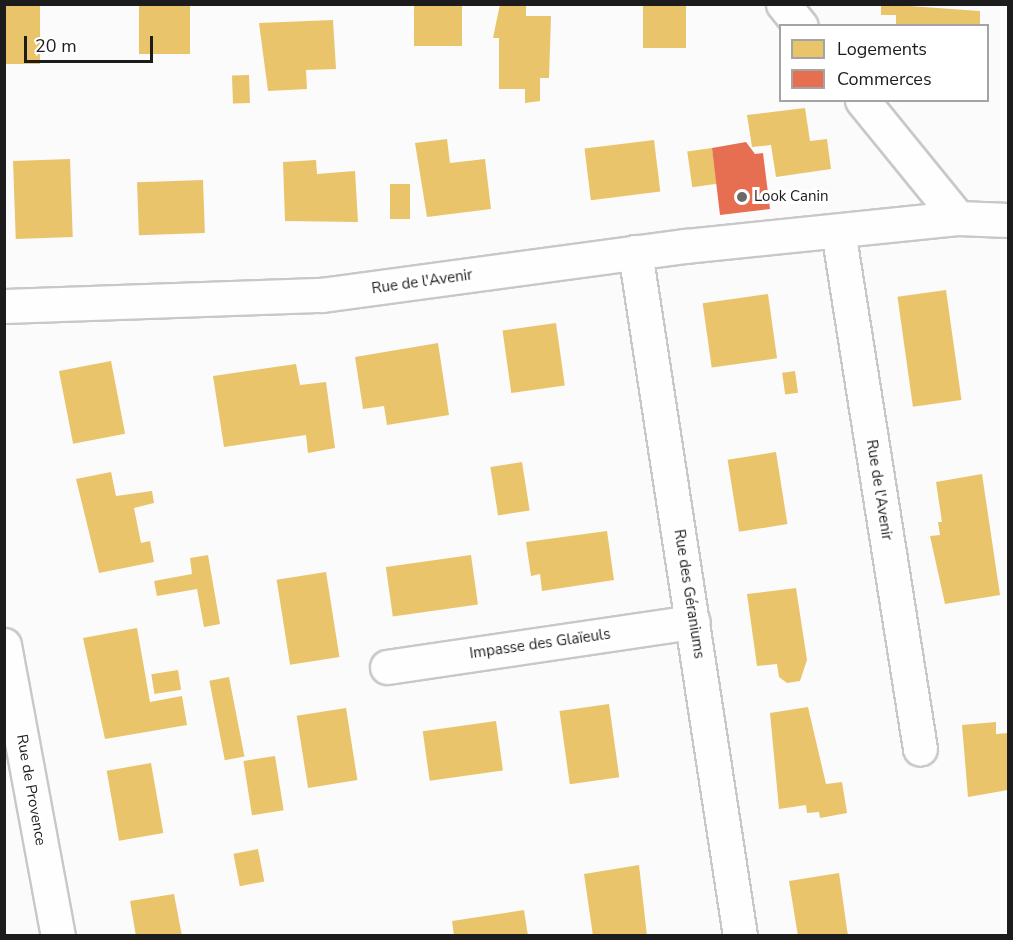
<!DOCTYPE html>
<html>
<head>
<meta charset="utf-8">
<style>
  body { margin:0 }
  #map { position:relative; width:1013px; height:940px; overflow:hidden; background:#fcfbfb; font-family:"Nunito Sans",sans-serif }
  div>[style] { position:absolute }
  [style*='--x'] { left:calc(var(--x)*1px); top:calc(var(--y)*1px); width:calc(var(--w)*1px); rotate:calc(var(--a)*1deg) }
  .homes>* { inset:0; background:#e9c46a; transform-origin:0 0 }
  .shops>* { inset:0; background:#e76f51 }
  .roads { filter:drop-shadow(2px 0 #c9c8c8) drop-shadow(-2px 0 #c9c8c8) drop-shadow(0 2px #c9c8c8) drop-shadow(0 -2px #c9c8c8) }
  .minor>* { height:33px; margin:-16.5px; padding:0 16.5px; transform-origin:16.5px; border-radius:16.5px; background:#fffefe }
  .dots>* { width:16px; height:16px; translate:-50% -50%; box-sizing:border-box; border:3px solid #fff; border-radius:50% }
  span { translate:-50% -50%; white-space:nowrap; text-align:center; line-height:1.15; -webkit-text-stroke:6px #fff; paint-order:stroke }
  .poi-label { font-size:15px; color:#1d1c1c }
  .left { translate:0 -50%; text-align:left }
  .street-label { font-size:15px; color:#1d1c1c }
  .frame { position:absolute; inset:0; border:6px solid #1d1c1c; pointer-events:none }
  .legend { position:absolute; left:779px; top:24px; width:210px; height:78px; box-sizing:border-box; background:#fff; border:2px solid #a5a4a4; margin:0; padding:8px 10px; list-style:none; font-size:18px; color:#1d1c1c }
  .legend li { display:flex; align-items:center; gap:12px; height:30px }
  .legend b { width:30px; border:2px solid #a5a4a4 }
  .scale { position:absolute; left:24px; top:36px; width:129px; height:27px; box-sizing:border-box; border:3px solid #1d1c1c; border-top:0; padding-left:8px; font-size:18px; line-height:21px; white-space:nowrap; color:#1d1c1c; -webkit-text-stroke:4px #fff; paint-order:stroke }
</style>
</head>
<body>
<div id="map">
  <div class="homes">
    <i style="left:4px;top:4px;width:36px;height:60px"></i>
    <i style="left:139px;top:4px;width:51px;height:50px"></i>
    <i style="left:414px;top:4px;width:48px;height:42px"></i>
    <i style="clip-path:polygon(500px 4px,526px 4px,526px 16px,551px 16px,549px 78px,540px 78px,540px 101px,525px 103px,525px 89px,499px 89px,499px 38px,493px 38px)"></i>
    <i style="left:643px;top:4px;width:43px;height:44px"></i>
    <i style="clip-path:polygon(881px 4px,980px 11px,980px 26px,896px 26px,896px 15px,881px 15px)"></i>
    <i style="clip-path:polygon(333px 20px,336px 69px,306px 70px,307px 89px,268px 91px,259px 23px)"></i>
    <i style="left:249px;top:75px;width:28px;height:17px;rotate:88deg"></i>
    <i style="clip-path:polygon(805px 108px,810px 141px,827px 139px,831px 169px,776px 177px,771px 145px,752px 147px,747px 115px)"></i>
    <i style="clip-path:polygon(447px 139px,450px 163px,485px 159px,491px 209px,427px 217px,415px 143px)"></i>
    <i style="left:654px;top:140px;width:52px;height:70px;rotate:83deg"></i>
    <i style="left:712px;top:148px;width:36px;height:25px;rotate:82deg"></i>
    <i style="left:70px;top:159px;width:78px;height:57px;rotate:88deg"></i>
    <i style="clip-path:polygon(316px 160px,317px 174px,355px 171px,358px 222px,285px 221px,283px 162px)"></i>
    <i style="left:203px;top:180px;width:53px;height:66px;rotate:88deg"></i>
    <i style="left:390px;top:184px;width:20px;height:35px"></i>
    <i style="left:946px;top:290px;width:111px;height:49px;rotate:82deg"></i>
    <i style="left:768px;top:294px;width:65px;height:66px;rotate:82deg"></i>
    <i style="left:556px;top:323px;width:63px;height:54px;rotate:82deg"></i>
    <i style="clip-path:polygon(438px 343px,449px 415px,387px 425px,384px 406px,363px 409px,355px 357px)"></i>
    <i style="left:111px;top:361px;width:74px;height:53px;rotate:79deg"></i>
    <i style="clip-path:polygon(296px 364px,300px 385px,326px 382px,335px 448px,308px 453px,306px 435px,224px 447px,213px 376px)"></i>
    <i style="left:795px;top:371px;width:22px;height:13px;rotate:82deg"></i>
    <i style="left:776px;top:452px;width:73px;height:49px;rotate:81deg"></i>
    <i style="left:522px;top:462px;width:49px;height:32px;rotate:81deg"></i>
    <i style="clip-path:polygon(111px 472px,116px 496px,152px 491px,154px 503px,134px 508px,141px 543px,150px 541px,154px 562px,99px 573px,76px 479px)"></i>
    <i style="clip-path:polygon(982px 474px,1000px 595px,945px 604px,930px 536px,940px 535px,938px 522px,942px 522px,936px 482px)"></i>
    <i style="clip-path:polygon(607px 531px,614px 580px,542px 591px,540px 574px,531px 576px,526px 542px)"></i>
    <i style="clip-path:polygon(208px 555px,220px 624px,204px 627px,197px 589px,157px 596px,154px 581px,192px 574px,190px 558px)"></i>
    <i style="left:471px;top:555px;width:50px;height:86px;rotate:82deg"></i>
    <i style="left:326px;top:572px;width:86px;height:50px;rotate:81deg"></i>
    <i style="clip-path:polygon(796px 588px,807px 660px,800px 681px,787px 683px,779px 677px,777px 664px,757px 666px,747px 594px)"></i>
    <i style="clip-path:polygon(137px 628px,150px 702px,182px 696px,187px 725px,105px 739px,83px 638px)"></i>
    <i style="left:178px;top:670px;width:20px;height:27px;rotate:81deg"></i>
    <i style="left:229px;top:677px;width:81px;height:20px;rotate:79deg"></i>
    <i style="left:609px;top:704px;width:74px;height:50px;rotate:82deg"></i>
    <i style="clip-path:polygon(808px 707px,826px 784px,842px 782px,847px 813px,820px 818px,819px 812px,807px 813px,806px 805px,779px 809px,770px 713px)"></i>
    <i style="left:346px;top:708px;width:73px;height:50px;rotate:81deg"></i>
    <i style="left:496px;top:721px;width:50px;height:74px;rotate:82deg"></i>
    <i style="clip-path:polygon(996px 722px,996px 734px,1008px 733px,1008px 790px,968px 797px,962px 725px)"></i>
    <i style="left:275px;top:756px;width:55px;height:32px;rotate:81deg"></i>
    <i style="left:151px;top:763px;width:71px;height:45px;rotate:80deg"></i>
    <i style="left:258px;top:849px;width:33px;height:25px;rotate:79deg"></i>
    <i style="clip-path:polygon(639px 865px,647px 936px,593px 936px,584px 874px)"></i>
    <i style="clip-path:polygon(839px 873px,848px 936px,798px 936px,789px 881px)"></i>
    <i style="clip-path:polygon(174px 894px,182px 936px,136px 936px,130px 901px)"></i>
    <i style="clip-path:polygon(524px 910px,528px 936px,454px 936px,452px 921px)"></i>
  </div>
  <div class="shops">
    <i style="clip-path:polygon(746px 142px,755px 154px,763px 153px,770px 209px,720px 215px,712px 148px)"></i>
  </div>
  <div class="roads">
    <div class="minor">
      <i style="--x:783;--y:4;--w:28;--a:51"></i>
      <i style="--x:862;--y:100;--w:152;--a:50.9"></i>
      <i style="--x:958;--y:218;--w:50;--a:2.3"></i>
      <i style="--x:838;--y:231;--w:524;--a:81"></i>
      <i style="--x:635;--y:252;--w:692;--a:81.27"></i>
      <i style="--x:4;--y:306;--w:318;--a:-2"></i>
      <i style="--x:322;--y:295;--w:367;--a:-7.7"></i>
      <i style="--x:686;--y:246;--w:273;--a:-5.9"></i>
      <i style="--x:4;--y:645;--w:296;--a:79.5"></i>
      <i style="--x:387;--y:667;--w:309;--a:-8.4"></i>
    </div>
  </div>
  <div class="dots">
    <i style="left:742px;top:197px;background:#6b6a6a"></i>
  </div>
  <div class="poi-label">
    <span class="left" style="left:754px;top:197px">Look Canin</span>
  </div>
  <div class="street-label">
    <span style="left:422px;top:282px;rotate:-8deg">Rue de l'Avenir</span>
    <span style="left:879px;top:490px;rotate:81deg">Rue de l'Avenir</span>
    <span style="left:689px;top:594px;rotate:81deg">Rue des Géraniums</span>
    <span style="left:540px;top:644px;rotate:-8deg">Impasse des Glaïeuls</span>
    <span style="left:31px;top:790px;rotate:80deg">Rue de Provence</span>
  </div>
  <div class="frame"></div>
  <ul class="legend">
  <li><b style="height:16px;background:#e9c46a"></b>Logements</li>
  <li><b style="height:16px;background:#e76f51"></b>Commerces</li>
  </ul>
  <div class="scale">20 m</div>
</div>
</body>
</html>
